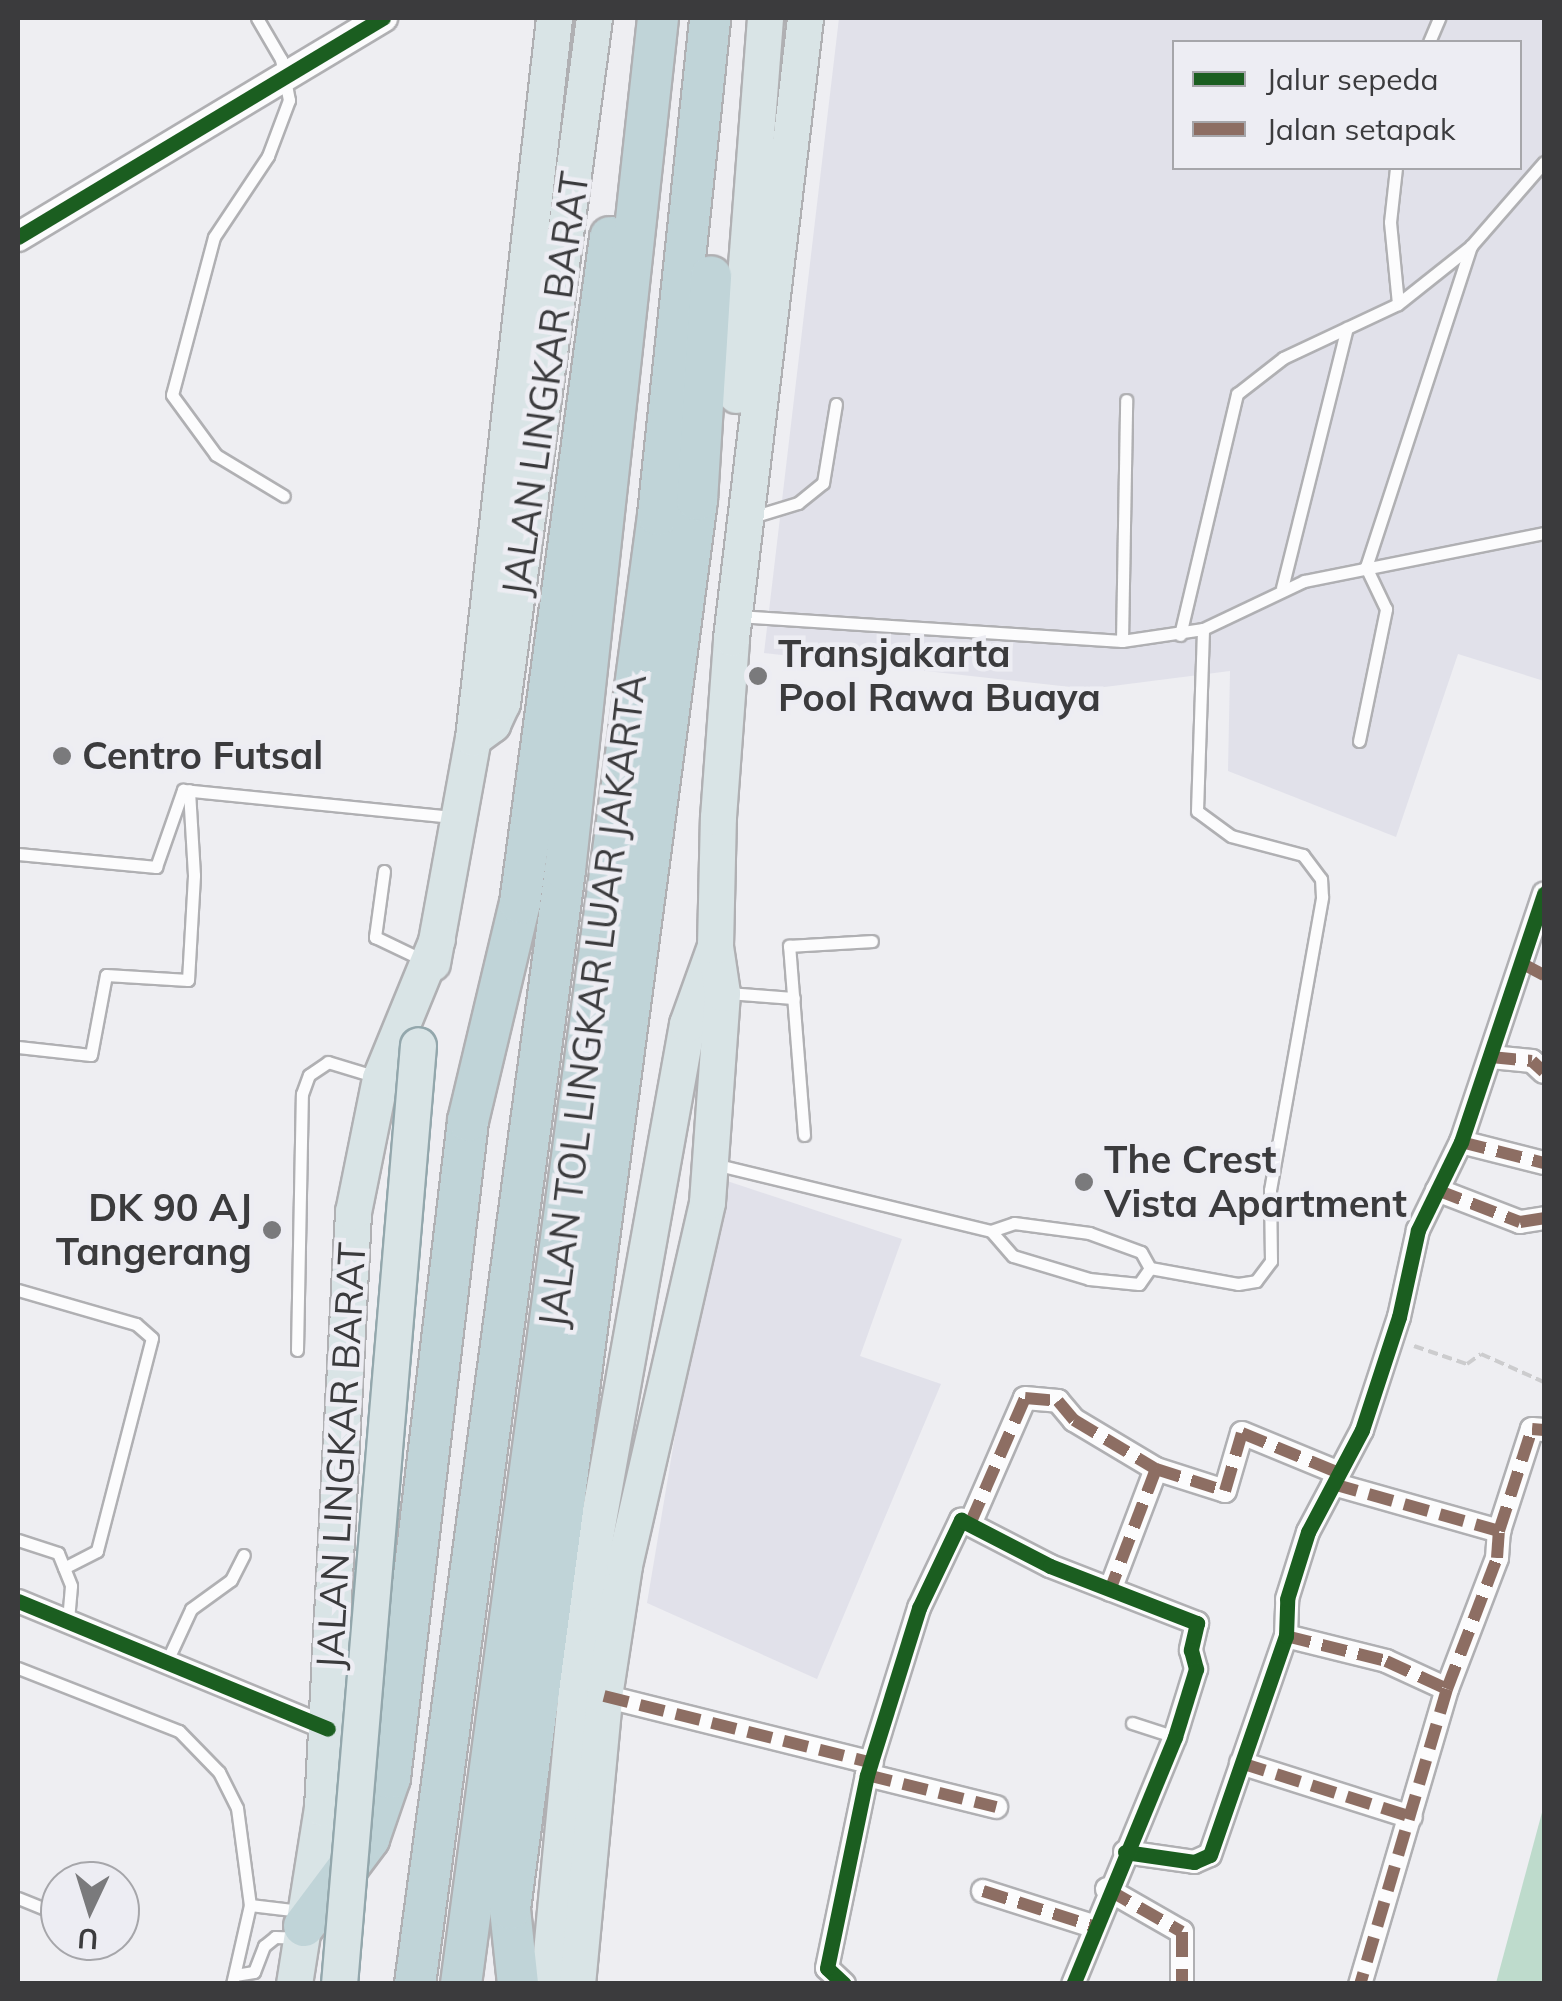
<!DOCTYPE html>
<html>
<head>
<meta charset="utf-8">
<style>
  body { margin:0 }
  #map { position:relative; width:1562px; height:2001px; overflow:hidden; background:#eeeef2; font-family:Mulish,sans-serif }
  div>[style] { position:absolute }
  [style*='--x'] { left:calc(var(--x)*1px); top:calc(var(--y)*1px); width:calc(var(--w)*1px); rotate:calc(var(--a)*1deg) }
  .built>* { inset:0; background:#e1e1ea }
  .green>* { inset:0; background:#bedbcc }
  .path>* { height:4px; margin-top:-2px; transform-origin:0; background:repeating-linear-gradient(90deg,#ccccce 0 10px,transparent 0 15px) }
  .roads { filter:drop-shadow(2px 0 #b0b0b3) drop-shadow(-2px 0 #b0b0b3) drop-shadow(0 2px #b0b0b3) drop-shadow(0 -2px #b0b0b3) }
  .service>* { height:11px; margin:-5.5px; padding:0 5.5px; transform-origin:5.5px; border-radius:5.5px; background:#fcfcfd }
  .minor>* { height:22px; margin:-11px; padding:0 11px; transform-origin:11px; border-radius:11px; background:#fcfcfd }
  .tertiary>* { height:28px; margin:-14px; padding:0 14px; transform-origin:14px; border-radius:14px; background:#fcfcfd }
  .primary>* { height:35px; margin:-17.5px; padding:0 17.5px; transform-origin:17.5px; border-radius:17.5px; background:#d9e4e6 }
  .motorway>* { height:40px; margin:-20px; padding:0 20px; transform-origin:20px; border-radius:20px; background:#c0d4d8 }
  .bridges { filter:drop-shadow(2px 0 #93a7ac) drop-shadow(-2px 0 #93a7ac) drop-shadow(0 2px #93a7ac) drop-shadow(0 -2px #93a7ac) }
  .primary-bridge>* { height:35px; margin:-17.5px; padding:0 17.5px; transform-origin:17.5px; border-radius:17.5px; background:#d9e4e6 }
  .quiet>* { height:12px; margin-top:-6px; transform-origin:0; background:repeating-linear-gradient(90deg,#8d6e63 0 25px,transparent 0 37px) }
  .cycleway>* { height:15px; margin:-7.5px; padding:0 7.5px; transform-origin:7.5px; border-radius:7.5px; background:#1b5e20 }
  .dots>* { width:28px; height:28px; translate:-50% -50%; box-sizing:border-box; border:5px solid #ededf3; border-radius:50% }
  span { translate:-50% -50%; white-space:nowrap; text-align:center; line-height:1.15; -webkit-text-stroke:9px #ededf3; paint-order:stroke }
  .street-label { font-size:38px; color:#3b3b3d }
  .poi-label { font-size:38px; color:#3b3b3d; font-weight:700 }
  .left { translate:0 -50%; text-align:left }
  .right { translate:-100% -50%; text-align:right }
  .frame { position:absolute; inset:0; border:20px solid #3b3b3d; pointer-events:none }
  .legend { position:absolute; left:1172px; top:40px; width:350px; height:130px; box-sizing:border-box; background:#ededf3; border:2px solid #a6a6aa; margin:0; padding:12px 18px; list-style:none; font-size:30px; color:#3b3b3d }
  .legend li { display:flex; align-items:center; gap:20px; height:50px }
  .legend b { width:50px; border:2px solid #a6a6aa }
  .north { position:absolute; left:40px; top:1861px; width:100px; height:100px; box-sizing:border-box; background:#ededf3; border:2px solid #a6a6aa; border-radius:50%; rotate:184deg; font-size:28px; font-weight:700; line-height:40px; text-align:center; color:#3b3b3d }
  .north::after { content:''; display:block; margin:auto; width:35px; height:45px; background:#7a7a7c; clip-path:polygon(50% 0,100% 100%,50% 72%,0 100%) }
</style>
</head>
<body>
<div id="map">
  <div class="built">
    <i style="clip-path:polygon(evenodd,839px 18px,1544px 18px,1544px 681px,1458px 654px,1396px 837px,1228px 771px,1230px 671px,1089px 689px,764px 653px,839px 18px,1174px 42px,1520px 42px,1520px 168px,1174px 168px,1174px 42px)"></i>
    <i style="clip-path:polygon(718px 1178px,902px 1239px,860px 1356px,941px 1384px,817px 1679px,647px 1603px)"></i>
  </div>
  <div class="green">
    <i style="clip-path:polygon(1544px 1805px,1544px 1983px,1496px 1983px)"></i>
  </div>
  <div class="path">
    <i style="--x:1414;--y:1346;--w:56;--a:18.8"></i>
    <i style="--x:1467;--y:1364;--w:17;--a:-36"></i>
    <i style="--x:1481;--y:1354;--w:69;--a:24"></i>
  </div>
  <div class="roads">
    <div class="service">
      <i style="--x:257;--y:18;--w:48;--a:59.7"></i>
      <i style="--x:281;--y:59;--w:42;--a:79"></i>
      <i style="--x:289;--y:100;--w:60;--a:110.6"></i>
      <i style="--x:268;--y:156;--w:97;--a:123.7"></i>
      <i style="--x:214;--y:237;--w:163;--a:104.9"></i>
      <i style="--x:172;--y:395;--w:74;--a:53.7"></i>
      <i style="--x:216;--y:455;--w:79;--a:31.1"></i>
      <i style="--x:1429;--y:42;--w:26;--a:-67"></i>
      <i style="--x:1396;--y:168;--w:54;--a:96.3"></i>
      <i style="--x:1390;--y:222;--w:82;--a:84.4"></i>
      <i style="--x:752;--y:517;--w:48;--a:-16.9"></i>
      <i style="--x:798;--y:503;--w:32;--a:-39"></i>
      <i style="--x:823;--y:483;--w:80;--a:-80.7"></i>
      <i style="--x:1366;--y:567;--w:338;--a:-71.9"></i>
      <i style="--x:1471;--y:246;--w:111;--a:-49"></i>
      <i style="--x:1282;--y:588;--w:268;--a:-76"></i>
      <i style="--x:737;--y:616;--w:386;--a:3.7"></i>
      <i style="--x:1122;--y:641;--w:82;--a:-8.4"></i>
      <i style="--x:1203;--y:629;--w:112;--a:-25.4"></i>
      <i style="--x:1304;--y:581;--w:245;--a:-11.3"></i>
      <i style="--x:1180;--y:635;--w:248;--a:-76.7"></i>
      <i style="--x:1237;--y:394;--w:58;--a:-38"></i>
      <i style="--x:1283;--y:358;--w:127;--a:-25.2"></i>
      <i style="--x:1398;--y:304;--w:93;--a:-38.5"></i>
      <i style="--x:1122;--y:641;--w:241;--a:-89"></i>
      <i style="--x:1359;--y:741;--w:135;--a:-78.4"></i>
      <i style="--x:1386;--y:609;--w:47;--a:-115.5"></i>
      <i style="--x:18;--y:854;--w:139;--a:5.4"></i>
      <i style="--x:156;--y:867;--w:82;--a:-70.7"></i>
      <i style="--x:183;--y:790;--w:273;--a:5.7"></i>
      <i style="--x:384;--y:871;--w:67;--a:97.8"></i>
      <i style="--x:375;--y:937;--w:53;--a:25.6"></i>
      <i style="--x:727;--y:993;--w:67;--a:4.3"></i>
      <i style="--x:18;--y:1047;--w:73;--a:6.3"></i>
      <i style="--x:91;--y:1055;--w:81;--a:-79.4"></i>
      <i style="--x:106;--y:975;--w:82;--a:3.5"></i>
      <i style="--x:188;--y:980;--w:105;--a:-86.7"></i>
      <i style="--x:194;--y:875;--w:85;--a:-93.4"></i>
      <i style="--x:804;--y:1135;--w:190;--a:-94.5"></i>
      <i style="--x:789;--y:946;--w:83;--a:-3.4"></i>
      <i style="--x:714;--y:1164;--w:285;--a:13.6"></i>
      <i style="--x:991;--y:1231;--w:24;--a:-19"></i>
      <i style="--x:1014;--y:1223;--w:76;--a:7.6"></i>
      <i style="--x:1089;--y:1233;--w:55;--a:20.1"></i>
      <i style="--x:1141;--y:1252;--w:18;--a:61"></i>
      <i style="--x:991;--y:1231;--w:33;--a:49"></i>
      <i style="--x:1013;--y:1256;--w:79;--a:16.8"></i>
      <i style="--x:1089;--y:1279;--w:50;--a:5.7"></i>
      <i style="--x:1139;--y:1284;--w:19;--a:-55"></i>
      <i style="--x:1150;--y:1268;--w:89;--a:10.3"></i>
      <i style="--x:1238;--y:1284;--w:18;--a:-9"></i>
      <i style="--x:1256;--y:1281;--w:25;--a:-53"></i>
      <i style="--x:1271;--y:1261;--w:71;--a:-90.8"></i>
      <i style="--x:1270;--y:1190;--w:298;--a:-79.9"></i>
      <i style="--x:1322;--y:897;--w:18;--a:-93"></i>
      <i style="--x:1321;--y:879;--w:30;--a:-127"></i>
      <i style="--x:1303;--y:855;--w:74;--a:-165.2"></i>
      <i style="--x:1231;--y:836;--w:42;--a:-143.7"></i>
      <i style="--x:1197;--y:811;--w:182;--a:-88.1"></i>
      <i style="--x:18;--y:1290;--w:123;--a:16.1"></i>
      <i style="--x:136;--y:1324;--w:21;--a:41"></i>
      <i style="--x:152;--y:1338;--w:220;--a:104.5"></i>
      <i style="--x:97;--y:1551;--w:37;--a:153"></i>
      <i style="--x:297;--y:1350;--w:256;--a:-88.9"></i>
      <i style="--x:302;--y:1094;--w:20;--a:-70"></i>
      <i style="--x:309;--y:1075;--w:23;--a:-34"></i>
      <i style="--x:328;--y:1062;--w:51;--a:17"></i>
      <i style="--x:18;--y:1540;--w:42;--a:18"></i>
      <i style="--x:58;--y:1553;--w:35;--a:68"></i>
      <i style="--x:71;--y:1586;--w:34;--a:95"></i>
      <i style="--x:167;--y:1661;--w:57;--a:-65.2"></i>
      <i style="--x:191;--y:1609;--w:49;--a:-35.9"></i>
      <i style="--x:231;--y:1580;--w:28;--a:-63"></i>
      <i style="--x:18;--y:1668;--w:173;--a:21.4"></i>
      <i style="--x:179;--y:1731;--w:57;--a:45.7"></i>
      <i style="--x:219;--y:1772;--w:40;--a:63.4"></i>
      <i style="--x:237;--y:1808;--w:98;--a:82.4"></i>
      <i style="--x:250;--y:1905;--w:81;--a:102.8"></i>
      <i style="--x:1132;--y:1723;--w:45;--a:18"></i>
      <i style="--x:18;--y:1898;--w:45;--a:22"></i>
      <i style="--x:250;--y:1905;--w:51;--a:6.7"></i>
      <i style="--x:235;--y:1975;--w:19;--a:-9"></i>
      <i style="--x:254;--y:1972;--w:28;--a:-69"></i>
      <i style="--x:264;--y:1946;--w:14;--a:-39"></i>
      <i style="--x:275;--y:1937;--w:23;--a:2"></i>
    </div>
    <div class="minor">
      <i style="--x:1491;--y:1057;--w:41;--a:5.6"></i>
      <i style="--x:1532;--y:1061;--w:16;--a:43"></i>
      <i style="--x:1461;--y:1142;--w:86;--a:14.2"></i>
      <i style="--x:1437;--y:1190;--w:89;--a:21.1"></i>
      <i style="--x:1520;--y:1222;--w:24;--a:-9"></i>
      <i style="--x:1156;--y:1469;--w:72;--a:17.7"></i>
      <i style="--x:1225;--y:1491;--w:60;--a:-73.7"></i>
      <i style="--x:1242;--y:1433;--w:105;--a:22.4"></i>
      <i style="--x:1333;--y:1484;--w:173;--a:15.8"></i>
      <i style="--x:970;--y:1524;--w:137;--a:-66.4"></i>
      <i style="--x:1025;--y:1398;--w:33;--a:5"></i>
      <i style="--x:1058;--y:1401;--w:25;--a:50"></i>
      <i style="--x:1074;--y:1420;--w:96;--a:30.9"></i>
      <i style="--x:1156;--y:1469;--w:129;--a:110.8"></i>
      <i style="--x:18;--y:1601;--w:335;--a:22.4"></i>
      <i style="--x:1286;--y:1636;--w:103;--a:14"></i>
      <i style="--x:1386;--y:1661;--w:67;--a:24.7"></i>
      <i style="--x:1447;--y:1689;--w:308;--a:106.4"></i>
      <i style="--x:1447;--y:1689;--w:140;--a:-69.1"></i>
      <i style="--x:1497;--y:1558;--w:27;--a:-86"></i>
      <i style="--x:1499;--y:1531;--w:107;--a:-72.1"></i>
      <i style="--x:1532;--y:1429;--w:12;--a:5"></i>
      <i style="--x:604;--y:1696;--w:276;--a:14"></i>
      <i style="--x:1241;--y:1763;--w:178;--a:17.6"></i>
      <i style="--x:867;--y:1775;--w:133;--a:13.9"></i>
      <i style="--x:1125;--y:1852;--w:70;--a:8.2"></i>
      <i style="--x:1194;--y:1862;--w:17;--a:-24"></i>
      <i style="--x:1210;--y:1855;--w:232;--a:-70.9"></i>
      <i style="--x:1286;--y:1636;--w:37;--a:-88"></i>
      <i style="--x:1287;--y:1599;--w:70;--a:-72.6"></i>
      <i style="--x:1308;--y:1532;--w:115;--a:-62.1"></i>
      <i style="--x:1362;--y:1430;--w:119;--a:-71.9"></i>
      <i style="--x:1399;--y:1317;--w:89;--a:-77.7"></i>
      <i style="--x:1418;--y:1230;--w:98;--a:-64"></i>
      <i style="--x:1461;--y:1142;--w:262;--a:-71.5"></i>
      <i style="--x:1107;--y:1889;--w:86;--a:29.8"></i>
      <i style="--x:1182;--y:1932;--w:52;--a:90"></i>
      <i style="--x:983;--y:1891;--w:115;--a:17.7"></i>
      <i style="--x:844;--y:1984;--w:23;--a:-137"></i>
      <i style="--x:827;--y:1968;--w:197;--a:-78.3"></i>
      <i style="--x:867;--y:1775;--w:175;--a:-72.7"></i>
      <i style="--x:919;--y:1608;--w:98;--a:-64.5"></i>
      <i style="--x:961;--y:1520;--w:100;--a:27.3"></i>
      <i style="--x:1050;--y:1566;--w:158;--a:21.2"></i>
      <i style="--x:1197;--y:1623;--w:28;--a:103"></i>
      <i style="--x:1191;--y:1650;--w:20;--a:75"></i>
      <i style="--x:1196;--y:1669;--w:71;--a:107.2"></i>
      <i style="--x:1175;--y:1737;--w:267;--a:112.4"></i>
    </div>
    <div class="tertiary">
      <i style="--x:18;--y:237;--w:426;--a:-31"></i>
    </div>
    <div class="primary">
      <i style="--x:736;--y:395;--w:378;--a:-85.6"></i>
      <i style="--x:473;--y:738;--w:24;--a:-36"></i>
      <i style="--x:492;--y:724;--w:23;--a:-65"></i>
      <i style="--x:502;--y:703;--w:691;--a:-82.35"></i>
      <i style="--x:432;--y:963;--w:229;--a:-79.7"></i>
      <i style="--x:473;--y:738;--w:725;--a:-83.58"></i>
      <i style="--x:294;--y:1984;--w:178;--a:-81"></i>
      <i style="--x:322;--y:1808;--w:597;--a:-87.02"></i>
      <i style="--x:353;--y:1212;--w:137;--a:-78.6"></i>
      <i style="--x:380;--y:1078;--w:150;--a:-67.7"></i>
      <i style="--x:548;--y:1984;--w:393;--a:-84.6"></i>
      <i style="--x:585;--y:1593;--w:578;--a:-79.84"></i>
      <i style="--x:687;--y:1024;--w:83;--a:-70.3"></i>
      <i style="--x:577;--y:1984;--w:289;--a:-84.6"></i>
      <i style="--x:604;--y:1696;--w:133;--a:-81.3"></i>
      <i style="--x:624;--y:1565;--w:372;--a:-77.1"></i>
      <i style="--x:707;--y:1202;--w:210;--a:-85.9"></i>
      <i style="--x:722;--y:993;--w:48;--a:-98.5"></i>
      <i style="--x:715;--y:946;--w:129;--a:-88.7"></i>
      <i style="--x:718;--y:817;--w:179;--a:-85.8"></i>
      <i style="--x:731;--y:638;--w:624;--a:-83.19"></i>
    </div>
    <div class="motorway">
      <i style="--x:304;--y:1926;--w:109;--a:-53.2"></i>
      <i style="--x:369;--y:1839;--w:65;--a:-71"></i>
      <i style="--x:390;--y:1778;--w:662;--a:-83.23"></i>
      <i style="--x:468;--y:1121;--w:224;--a:-76.6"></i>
      <i style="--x:520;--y:903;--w:672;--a:-82.3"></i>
      <i style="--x:415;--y:1984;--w:1124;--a:-82.33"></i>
      <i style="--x:565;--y:870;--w:857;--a:-83.77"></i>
      <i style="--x:461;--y:1984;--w:1482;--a:-82.36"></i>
      <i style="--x:658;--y:515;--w:500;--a:-84"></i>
      <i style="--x:518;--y:1984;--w:75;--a:-96.1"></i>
      <i style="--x:510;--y:1909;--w:1421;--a:-82.44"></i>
      <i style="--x:697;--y:500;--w:224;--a:-86.4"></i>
    </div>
  </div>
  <div class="bridges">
    <div class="primary-bridge">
      <i style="--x:339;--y:1984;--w:942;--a:-85.19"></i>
    </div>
  </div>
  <div class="quiet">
    <i style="--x:1523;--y:964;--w:24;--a:28"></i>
    <i style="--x:1491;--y:1057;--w:41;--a:5.6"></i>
    <i style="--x:1532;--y:1061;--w:16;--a:43"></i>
    <i style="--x:1461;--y:1142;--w:86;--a:14.2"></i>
    <i style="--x:1437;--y:1190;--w:89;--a:21.1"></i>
    <i style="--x:1520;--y:1222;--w:24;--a:-9"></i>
    <i style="--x:1156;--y:1469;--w:72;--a:17.7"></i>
    <i style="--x:1225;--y:1491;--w:60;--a:-73.7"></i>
    <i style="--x:1242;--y:1433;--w:105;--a:22.4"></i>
    <i style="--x:1333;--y:1484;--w:173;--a:15.8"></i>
    <i style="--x:970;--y:1524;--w:137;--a:-66.4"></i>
    <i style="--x:1025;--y:1398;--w:33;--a:5"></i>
    <i style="--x:1058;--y:1401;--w:25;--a:50"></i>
    <i style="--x:1074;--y:1420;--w:96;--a:30.9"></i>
    <i style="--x:1156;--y:1469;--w:129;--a:110.8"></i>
    <i style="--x:1286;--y:1636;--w:103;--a:14"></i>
    <i style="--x:1386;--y:1661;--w:67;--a:24.7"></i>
    <i style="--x:1447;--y:1689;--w:308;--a:106.4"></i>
    <i style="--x:1447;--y:1689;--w:140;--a:-69.1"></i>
    <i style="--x:1497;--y:1558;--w:27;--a:-86"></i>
    <i style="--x:1499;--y:1531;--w:107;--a:-72.1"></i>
    <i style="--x:1532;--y:1429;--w:12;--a:5"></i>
    <i style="--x:604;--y:1696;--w:276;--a:14"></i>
    <i style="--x:1241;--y:1763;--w:178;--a:17.6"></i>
    <i style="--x:867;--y:1775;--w:133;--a:13.9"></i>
    <i style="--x:1107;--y:1889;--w:86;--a:29.8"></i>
    <i style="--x:1182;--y:1932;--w:52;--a:90"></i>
    <i style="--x:983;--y:1891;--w:115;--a:17.7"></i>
  </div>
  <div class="cycleway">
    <i style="--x:18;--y:237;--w:426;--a:-31"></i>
    <i style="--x:18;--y:1601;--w:335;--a:22.4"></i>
    <i style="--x:1125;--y:1852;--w:70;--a:8.2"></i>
    <i style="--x:1194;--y:1862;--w:17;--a:-24"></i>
    <i style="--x:1210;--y:1855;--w:232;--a:-70.9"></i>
    <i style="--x:1286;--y:1636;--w:37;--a:-88"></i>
    <i style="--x:1287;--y:1599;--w:70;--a:-72.6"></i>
    <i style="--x:1308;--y:1532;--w:115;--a:-62.1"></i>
    <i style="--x:1362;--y:1430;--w:119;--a:-71.9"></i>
    <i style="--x:1399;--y:1317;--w:89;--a:-77.7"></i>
    <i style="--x:1418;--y:1230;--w:98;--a:-64"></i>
    <i style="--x:1461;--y:1142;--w:262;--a:-71.5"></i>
    <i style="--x:844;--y:1984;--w:23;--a:-137"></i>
    <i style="--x:827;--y:1968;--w:197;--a:-78.3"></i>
    <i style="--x:867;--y:1775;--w:175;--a:-72.7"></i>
    <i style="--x:919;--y:1608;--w:98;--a:-64.5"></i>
    <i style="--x:961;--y:1520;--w:100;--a:27.3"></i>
    <i style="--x:1050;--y:1566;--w:158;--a:21.2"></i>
    <i style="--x:1197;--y:1623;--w:28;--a:103"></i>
    <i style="--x:1191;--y:1650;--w:20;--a:75"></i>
    <i style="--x:1196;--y:1669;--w:71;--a:107.2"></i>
    <i style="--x:1175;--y:1737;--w:267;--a:112.4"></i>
  </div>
  <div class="dots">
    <i style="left:758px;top:676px;background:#7a7a7c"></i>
    <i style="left:62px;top:756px;background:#7a7a7c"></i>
    <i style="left:1084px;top:1182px;background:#7a7a7c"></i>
    <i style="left:272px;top:1230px;background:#7a7a7c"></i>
  </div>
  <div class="street-label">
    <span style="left:546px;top:384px;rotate:-82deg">JALAN LINGKAR BARAT</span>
    <span style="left:593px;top:1001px;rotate:-83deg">JALAN TOL LINGKAR LUAR JAKARTA</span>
    <span style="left:341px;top:1456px;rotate:-87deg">JALAN LINGKAR BARAT</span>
  </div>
  <div class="poi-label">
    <span class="left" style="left:778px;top:676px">Transjakarta<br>Pool Rawa Buaya</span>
    <span class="left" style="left:82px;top:756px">Centro Futsal</span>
    <span class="left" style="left:1104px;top:1182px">The Crest<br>Vista Apartment</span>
    <span class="right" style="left:252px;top:1230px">DK 90 AJ<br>Tangerang</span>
  </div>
  <div class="frame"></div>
  <ul class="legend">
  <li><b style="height:12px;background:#1b5e20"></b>Jalur sepeda</li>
  <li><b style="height:12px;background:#8d6e63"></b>Jalan setapak</li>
  </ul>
  <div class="north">U</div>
</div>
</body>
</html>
